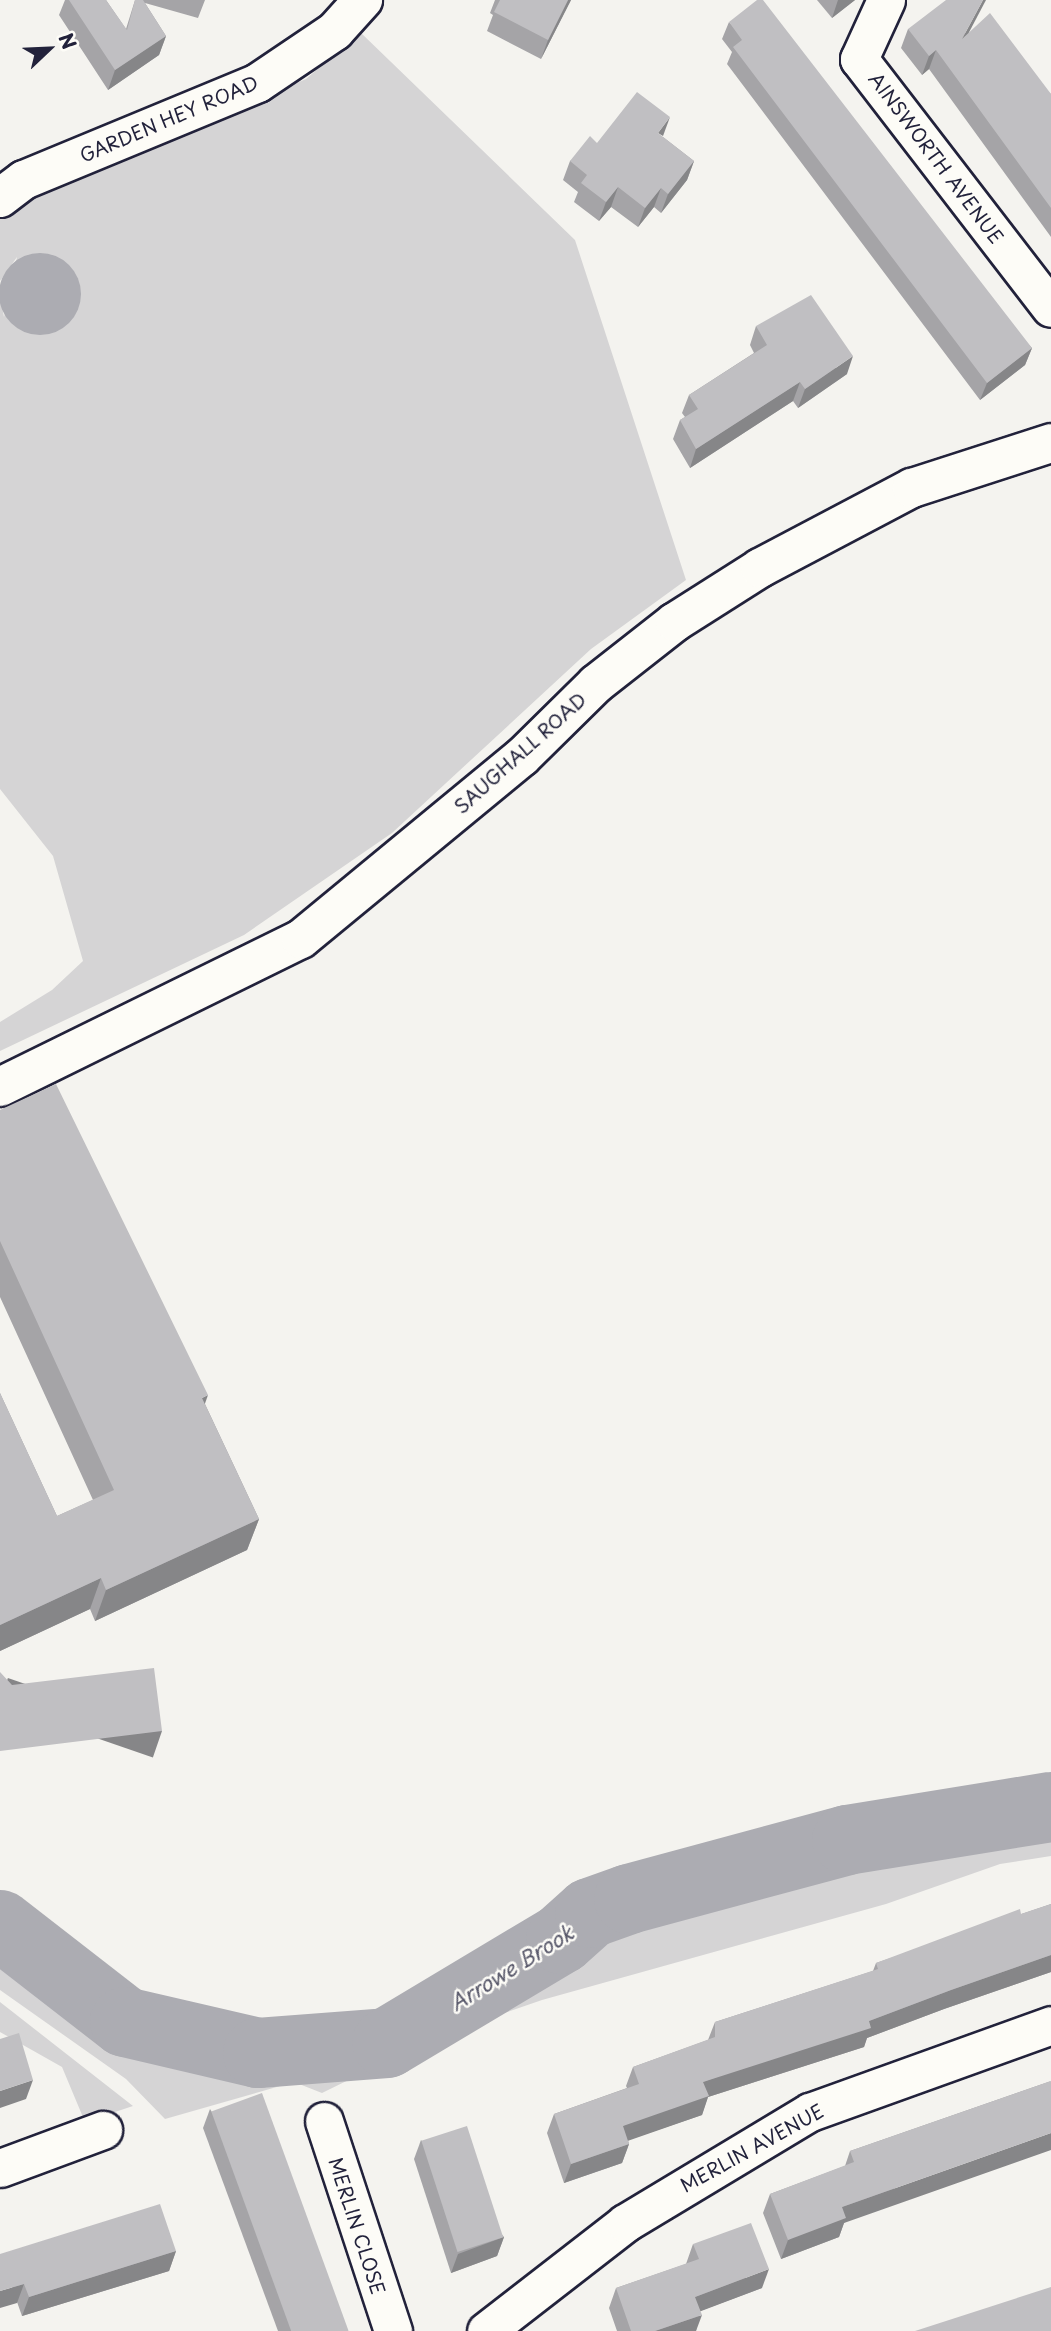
<!DOCTYPE html>
<html>
<head>
<meta charset="utf-8">
<style>
  body { margin:0 }
  #map { position:relative; width:1051px; height:2331px; overflow:hidden; background:#f4f3ef; font-family:"Playpen Sans",sans-serif }
  div>[style] { position:absolute }
  [style*='--x'] { left:calc(var(--x)*1px); top:calc(var(--y)*1px); width:calc(var(--w)*1px); rotate:calc(var(--a)*1deg) }
  .green>* { inset:0; background:#d5d4d5 }
  .water>* { inset:0; background:#acacb2 }
  .round { border-radius:50% }
  .river>* { height:70px; margin:-35px; padding:0 35px; transform-origin:35px; border-radius:35px; background:#acacb2 }
  .roads { filter:drop-shadow(2px 0 #22223b) drop-shadow(-2px 0 #22223b) drop-shadow(0 2px #22223b) drop-shadow(0 -2px #22223b) }
  .street>* { height:37px; margin:-18.5px; padding:0 18.5px; transform-origin:18.5px; border-radius:18.5px; background:#fdfcf7 }
  .secondary>* { height:38px; margin:-19px; padding:0 19px; transform-origin:19px; border-radius:19px; background:#fdfcf7 }
  .wall>* { inset:0; background:#a5a4a7 }
  .shaded-wall>* { inset:0; background:#868688; transform-origin:0 0 }
  .building>* { inset:0; background:#c0bfc2; transform-origin:0 0 }
  span { translate:-50% -50%; white-space:nowrap; text-align:center; line-height:1.15; -webkit-text-stroke:5px #fdfcf7; paint-order:stroke }
  .street-label { font-size:19px; color:#22223b }
  .water-label { font-size:21px; color:#59596b; font-style:italic }
  .north { position:absolute; left:14px; top:14px; width:70px; height:70px; -webkit-text-stroke:5px #fdfcf7; paint-order:stroke; rotate:67deg; font-size:19px; font-weight:700; line-height:28px; text-align:center; color:#22223b }
  .north::after { content:''; display:block; margin:auto; width:24px; height:32px; background:#22223b; clip-path:polygon(50% 0,100% 100%,50% 72%,0 100%) }
</style>
</head>
<body>
<div id="map">
  <div class="green">
    <i style="clip-path:polygon(360px 32px,575px 240px,686px 580px,591px 649px,392px 833px,244px 935px,0 1051px,0 1022px,52px 990px,83px 961px,53px 856px,0 789px,0 296px,4px 317px,17px 257px,0 281px,0 218px,75px 177px,306px 79px)"></i>
    <i style="clip-path:polygon(1051px 1807px,1051px 1856px,1000px 1864px,886px 1904px,542px 2000px,438px 2036px,322px 2093px,294px 2082px,165px 2119px,126px 2079px,0 1990px,0 1945px,66px 2004px,156px 2049px,248px 2064px,387px 2043px,561px 1939px,590px 1913px,847px 1840px)"></i>
    <i style="clip-path:polygon(0 2002px,133px 2106px,85px 2122px,62px 2067px,0 2032px)"></i>
  </div>
  <div class="water">
    <i class="round" style="left:-1px;top:253px;width:82px;height:82px"></i>
  </div>
  <div class="river">
    <i style="--x:0;--y:1925;--w:158;--a:37.8"></i>
    <i style="--x:125;--y:2022;--w:137;--a:13.1"></i>
    <i style="--x:258;--y:2053;--w:129;--a:-4.4"></i>
    <i style="--x:387;--y:2043;--w:203;--a:-30.9"></i>
    <i style="--x:561;--y:1939;--w:39;--a:-42"></i>
    <i style="--x:590;--y:1913;--w:41;--a:-19.7"></i>
    <i style="--x:629;--y:1899;--w:226;--a:-15.1"></i>
    <i style="--x:847;--y:1840;--w:207;--a:-9.2"></i>
  </div>
  <div class="roads">
    <div class="street">
      <i style="--x:886;--y:0;--w:65;--a:114.6"></i>
      <i style="--x:859;--y:59;--w:314;--a:52.4"></i>
      <i style="--x:324;--y:2121;--w:221;--a:71.8"></i>
      <i style="--x:0;--y:2168;--w:110;--a:-20.3"></i>
      <i style="--x:486;--y:2331;--w:176;--a:-37.8"></i>
      <i style="--x:625;--y:2223;--w:216;--a:-31"></i>
      <i style="--x:810;--y:2112;--w:256;--a:-19.8"></i>
    </div>
    <div class="secondary">
      <i style="--x:0;--y:198;--w:30;--a:-37"></i>
      <i style="--x:24;--y:180;--w:253;--a:-22.5"></i>
      <i style="--x:258;--y:83;--w:93;--a:-34"></i>
      <i style="--x:335;--y:31;--w:42;--a:-47.9"></i>
      <i style="--x:0;--y:1087;--w:335;--a:-26.2"></i>
      <i style="--x:301;--y:939;--w:286;--a:-39.5"></i>
      <i style="--x:522;--y:757;--w:104;--a:-44.6"></i>
      <i style="--x:596;--y:684;--w:100;--a:-38.1"></i>
      <i style="--x:675;--y:622;--w:101;--a:-32.4"></i>
      <i style="--x:760;--y:568;--w:172;--a:-27.8"></i>
      <i style="--x:912;--y:488;--w:146;--a:-17.9"></i>
    </div>
  </div>
  <div class="wall">
    <i style="clip-path:polygon(65px 0,106px 0,126px 29px,135px 0,205px 0,198px 18px,145px 3px,166px 36px,159px 55px,108px 90px,59px 15px)"></i>
    <i style="clip-path:polygon(495px 0,571px 0,541px 59px,487px 31px,493px 15px,490px 13px)"></i>
    <i style="clip-path:polygon(817px 0,855px 0,832px 18px)"></i>
    <i style="clip-path:polygon(729px 22px,1032px 348px,1025px 365px,980px 400px,727px 64px,732px 52px,722px 39px)"></i>
    <i style="clip-path:polygon(908px 29px,969px 33px,1051px 94px,1051px 237px,929px 69px,922px 75px,901px 48px)"></i>
    <i style="clip-path:polygon(663px 137px,694px 161px,687px 180px,661px 213px,654px 207px,638px 227px,611px 207px,599px 221px,574px 202px,578px 192px,563px 180px,570px 161px,597px 143px)"></i>
    <i style="clip-path:polygon(756px 326px,847px 374px,798px 408px,793px 401px,690px 468px,673px 439px,680px 420px,685px 417px,682px 413px,689px 395px,754px 353px,750px 345px)"></i>
    <i style="clip-path:polygon(0 1110px,205px 1404px,259px 1519px,247px 1550px,95px 1621px,90px 1609px,0 1651px,0 1393px,57px 1516px,93px 1500px,0 1297px)"></i>
    <i style="clip-path:polygon(1051px 1904px,1051px 1972px,944px 2009px,867px 2038px,864px 2047px,708px 2097px,702px 2115px,628px 2140px,629px 2144px,622px 2163px,564px 2183px,547px 2133px,554px 2114px,627px 2088px,626px 2086px,633px 2067px,708px 2040px,715px 2022px,873px 1971px,876px 1963px)"></i>
    <i style="clip-path:polygon(1051px 2081px,844px 2223px,839px 2237px,781px 2259px,763px 2213px,770px 2194px,845px 2166px,850px 2151px)"></i>
    <i style="clip-path:polygon(210px 2109px,347px 2331px,278px 2331px,203px 2128px)"></i>
    <i style="clip-path:polygon(421px 2140px,504px 2237px,497px 2256px,451px 2273px,414px 2159px)"></i>
    <i style="clip-path:polygon(693px 2244px,762px 2288px,700px 2311px,696px 2331px,617px 2331px,609px 2308px,616px 2288px,686px 2264px)"></i>
    <i style="clip-path:polygon(176px 2251px,169px 2271px,22px 2316px,0 2254px)"></i>
  </div>
  <div class="shaded-wall">
    <i style="clip-path:polygon(568px 0,571px 0,541px 59px,548px 40px)"></i>
    <i style="clip-path:polygon(838px 0,855px 0,832px 18px)"></i>
    <i style="clip-path:polygon(983px 0,986px 0,955px 59px,962px 39px)"></i>
    <i style="clip-path:polygon(166px 36px,159px 55px,108px 90px,115px 70px)"></i>
    <i style="clip-path:polygon(936px 50px,929px 69px,922px 75px,929px 56px)"></i>
    <i style="clip-path:polygon(670px 117px,663px 136px,658px 133px)"></i>
    <i style="clip-path:polygon(694px 161px,687px 180px,661px 213px,668px 194px)"></i>
    <i style="clip-path:polygon(618px 187px,611px 207px,599px 221px,606px 202px)"></i>
    <i style="clip-path:polygon(661px 188px,654px 207px,638px 227px,645px 208px)"></i>
    <i style="clip-path:polygon(1032px 348px,1025px 365px,980px 400px,987px 383px)"></i>
    <i style="clip-path:polygon(853px 356px,847px 374px,798px 408px,805px 389px)"></i>
    <i style="clip-path:polygon(800px 382px,793px 401px,690px 468px,696px 449px)"></i>
    <i style="clip-path:polygon(208px 1395px,197px 1426px,202px 1398px)"></i>
    <i style="clip-path:polygon(259px 1519px,247px 1550px,95px 1621px,106px 1590px)"></i>
    <i style="clip-path:polygon(101px 1578px,90px 1609px,0 1651px,0 1625px)"></i>
    <i style="left:162px;top:1731px;width:28px;height:163px;rotate:109deg"></i>
    <i style="clip-path:polygon(1051px 1955px,1051px 1972px,944px 2009px,867px 2038px,864px 2047px,708px 2097px,702px 2115px,616px 2145px,623px 2126px,703px 2082px,869px 2021px,951px 1990px)"></i>
    <i style="clip-path:polygon(33px 2080px,26px 2099px,0 2108px,0 2091px)"></i>
    <i style="clip-path:polygon(1051px 2133px,1051px 2150px,844px 2223px,839px 2237px,781px 2259px,788px 2240px,842px 2207px)"></i>
    <i style="clip-path:polygon(629px 2144px,622px 2163px,564px 2183px,571px 2164px)"></i>
    <i style="clip-path:polygon(504px 2237px,497px 2256px,451px 2273px,458px 2254px)"></i>
    <i style="clip-path:polygon(176px 2251px,169px 2271px,22px 2316px,29px 2297px)"></i>
    <i style="clip-path:polygon(769px 2269px,762px 2288px,688px 2316px,695px 2297px)"></i>
    <i style="clip-path:polygon(24px 2284px,17px 2303px,0 2308px,0 2291px)"></i>
    <i style="clip-path:polygon(702px 2315px,696px 2331px,655px 2331px)"></i>
  </div>
  <div class="building">
    <i style="clip-path:polygon(69px 0,106px 0,127px 30px,135px 0,143px 0,166px 36px,115px 70px)"></i>
    <i style="clip-path:polygon(500px 0,568px 0,548px 40px,494px 12px)"></i>
    <i style="clip-path:polygon(757px 0,763px 0,1032px 348px,987px 383px,733px 47px,742px 40px,729px 22px)"></i>
    <i style="clip-path:polygon(946px 0,983px 0,962px 39px,990px 13px,1051px 94px,1051px 208px,936px 50px,929px 56px,908px 29px)"></i>
    <i style="clip-path:polygon(637px 92px,670px 117px,658px 133px,694px 161px,668px 194px,661px 188px,645px 208px,618px 187px,606px 202px,581px 183px,587px 175px,570px 161px,590px 136px,597px 143px)"></i>
    <i style="clip-path:polygon(811px 295px,853px 356px,805px 389px,800px 382px,696px 449px,680px 420px,698px 409px,689px 395px,767px 345px,756px 326px)"></i>
    <i style="clip-path:polygon(56px 1084px,208px 1395px,202px 1398px,259px 1519px,106px 1590px,101px 1578px,0 1625px,0 1393px,57px 1516px,114px 1490px,0 1241px,0 1110px)"></i>
    <i style="clip-path:polygon(154px 1668px,162px 1731px,0 1751px,0 1672px,12px 1685px)"></i>
    <i style="clip-path:polygon(1051px 1904px,1051px 1955px,951px 1990px,869px 2021px,871px 2028px,703px 2082px,709px 2096px,623px 2126px,629px 2144px,571px 2164px,554px 2114px,639px 2084px,633px 2067px,715px 2037px,715px 2022px,878px 1969px,876px 1963px,1020px 1909px,1021px 1914px)"></i>
    <i style="clip-path:polygon(19px 2033px,33px 2080px,0 2091px,0 2039px)"></i>
    <i style="clip-path:polygon(1051px 2081px,1051px 2133px,842px 2207px,846px 2218px,788px 2240px,770px 2194px,854px 2162px,850px 2151px)"></i>
    <i style="left:262px;top:2093px;width:253px;height:54px;rotate:70deg"></i>
    <i style="left:467px;top:2126px;width:117px;height:48px;rotate:72deg"></i>
    <i style="clip-path:polygon(160px 2204px,176px 2251px,29px 2297px,24px 2284px,0 2291px,0 2254px)"></i>
    <i style="clip-path:polygon(751px 2223px,769px 2269px,695px 2297px,702px 2315px,655px 2331px,631px 2331px,616px 2288px,699px 2259px,693px 2244px)"></i>
    <i style="clip-path:polygon(1051px 2287px,1051px 2331px,915px 2331px)"></i>
  </div>
  <div class="street-label">
    <span style="left:169px;top:119px;rotate:-23deg">GARDEN HEY ROAD</span>
    <span style="left:936px;top:158px;rotate:53deg">AINSWORTH AVENUE</span>
    <span style="left:520px;top:753px;rotate:-42deg">SAUGHALL ROAD</span>
    <span style="left:752px;top:2148px;rotate:-29deg">MERLIN AVENUE</span>
    <span style="left:357px;top:2226px;rotate:72deg">MERLIN CLOSE</span>
  </div>
  <div class="water-label">
    <span style="left:511px;top:1967px;rotate:-32deg">Arrowe Brook</span>
  </div>
  <div class="north">N</div>
</div>
</body>
</html>
